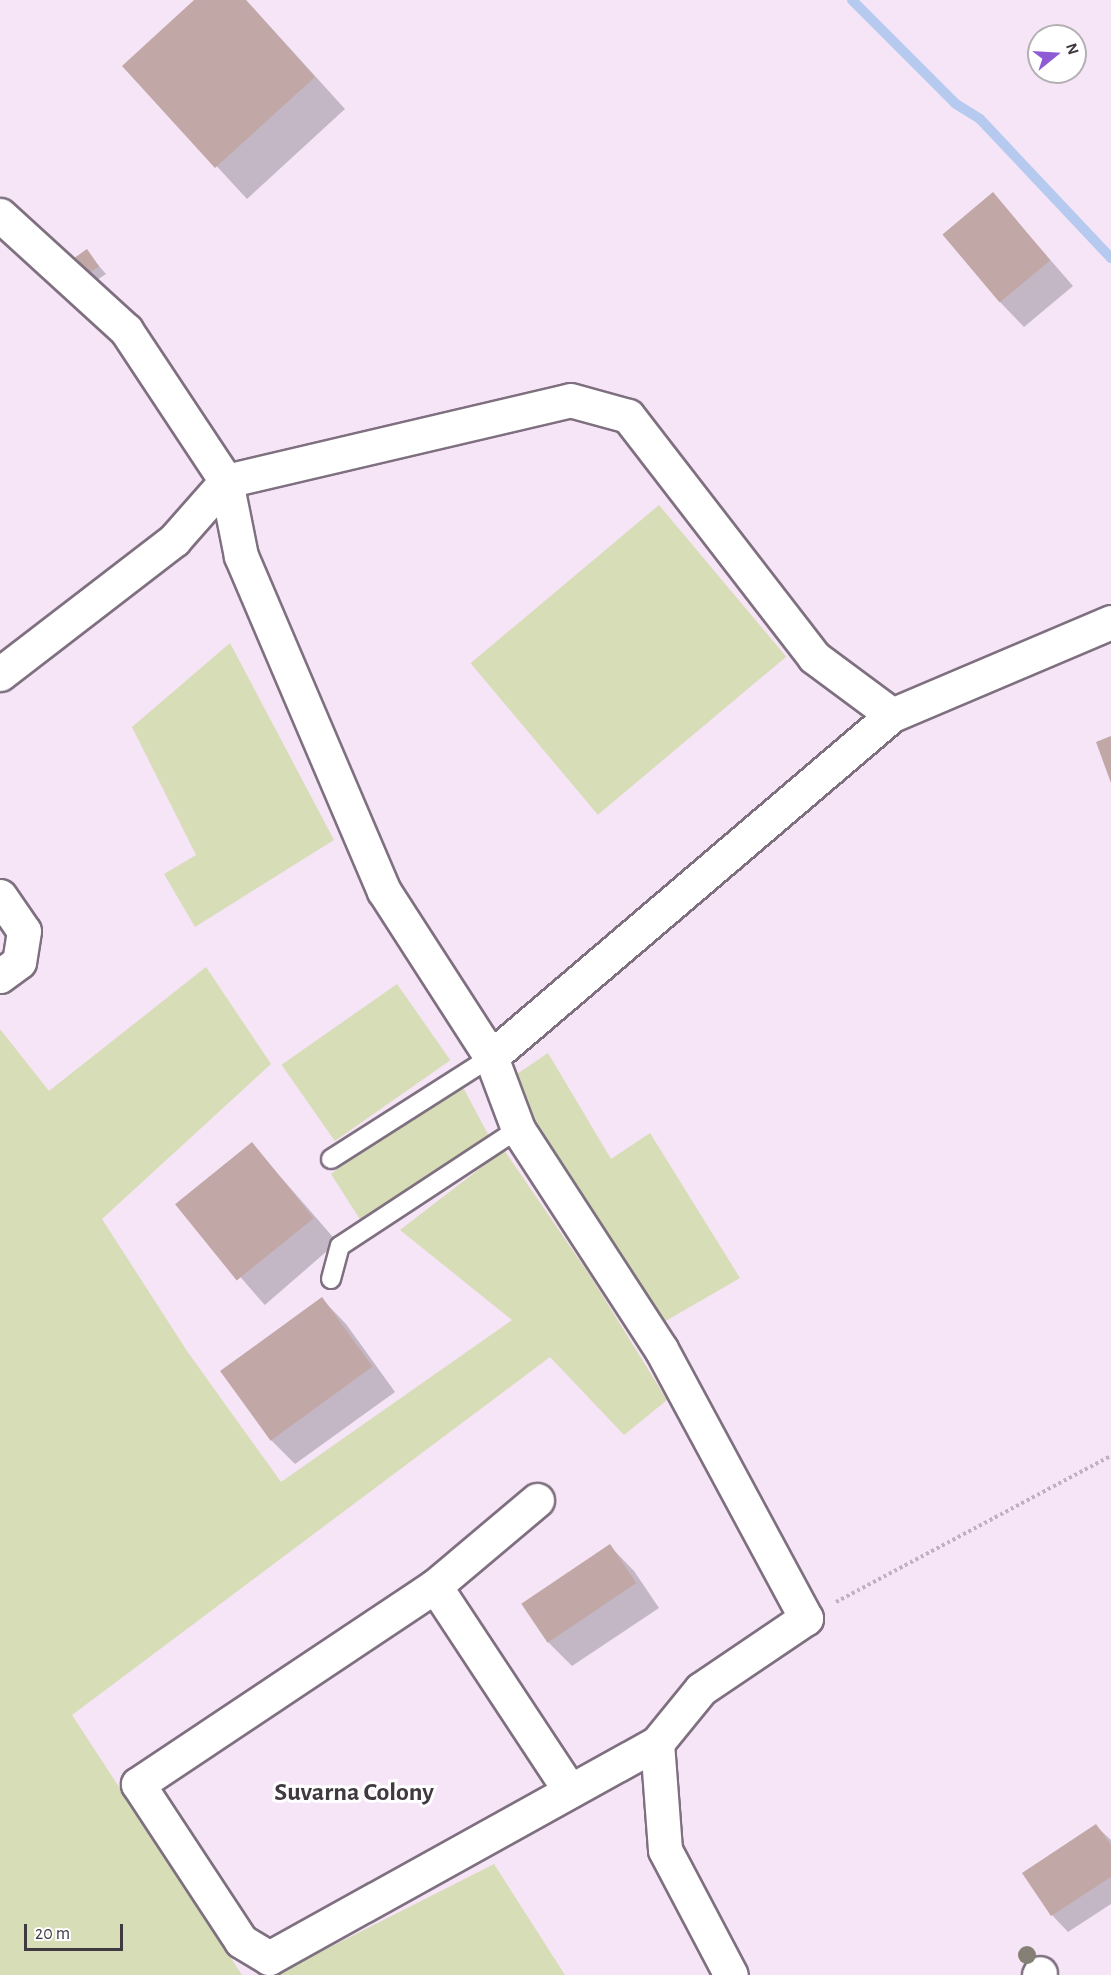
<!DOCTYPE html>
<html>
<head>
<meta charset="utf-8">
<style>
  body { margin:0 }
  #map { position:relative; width:1111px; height:1975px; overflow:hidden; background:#f6e5f7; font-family:"Alegreya Sans",sans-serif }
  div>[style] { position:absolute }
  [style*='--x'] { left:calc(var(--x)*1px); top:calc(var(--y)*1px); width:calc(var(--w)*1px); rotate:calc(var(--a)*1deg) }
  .green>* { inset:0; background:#d7ddb6; transform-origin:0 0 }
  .shadow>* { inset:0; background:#0003; transform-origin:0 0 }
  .stream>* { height:10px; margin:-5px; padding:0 5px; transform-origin:5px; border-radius:5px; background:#b5caee }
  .building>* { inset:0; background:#c1a7a6; transform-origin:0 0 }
  .path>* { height:4px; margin-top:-2px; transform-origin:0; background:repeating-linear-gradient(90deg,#bfb1c0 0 3px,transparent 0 6px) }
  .roads { filter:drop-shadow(2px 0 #7f7080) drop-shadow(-2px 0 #7f7080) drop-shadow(0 2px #7f7080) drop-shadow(0 -2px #7f7080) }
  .service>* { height:18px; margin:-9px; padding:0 9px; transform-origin:9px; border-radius:9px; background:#fff }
  .minor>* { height:33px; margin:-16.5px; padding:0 16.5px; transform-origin:16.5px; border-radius:16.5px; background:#fff }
  .trees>* { width:18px; height:18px; margin:-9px; border-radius:50%; background:#858075 }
  span { translate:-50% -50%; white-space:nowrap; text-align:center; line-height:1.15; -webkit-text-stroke:6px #fff; paint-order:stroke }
  .neighbourhood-label { font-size:26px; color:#403940; font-weight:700 }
  .north { position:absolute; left:1027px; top:24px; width:60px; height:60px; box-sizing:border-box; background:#fff; border:2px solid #b3b0b3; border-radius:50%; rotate:72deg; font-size:16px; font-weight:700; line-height:24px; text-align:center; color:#403940 }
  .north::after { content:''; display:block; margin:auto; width:21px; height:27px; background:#8e5bd4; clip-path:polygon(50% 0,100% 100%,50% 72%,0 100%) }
  .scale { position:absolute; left:24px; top:1924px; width:99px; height:27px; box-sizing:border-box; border:3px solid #403940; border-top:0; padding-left:8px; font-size:18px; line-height:21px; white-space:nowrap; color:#403940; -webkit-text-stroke:4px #fff; paint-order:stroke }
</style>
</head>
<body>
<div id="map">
  <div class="green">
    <i style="left:659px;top:505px;width:198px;height:246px;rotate:50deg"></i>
    <i style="clip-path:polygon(230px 643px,334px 840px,195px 927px,164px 874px,196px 855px,132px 727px)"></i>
    <i style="clip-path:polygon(206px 967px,271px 1064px,102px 1219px,187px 1351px,281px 1482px,512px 1320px,400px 1230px,504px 1150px,591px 1277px,667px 1400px,624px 1435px,550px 1357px,72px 1715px,242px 1975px,0 1975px,0 1029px,49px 1091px)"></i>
    <i style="left:397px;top:984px;width:93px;height:141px;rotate:55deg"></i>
    <i style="clip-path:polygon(548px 1053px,611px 1159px,650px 1133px,740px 1278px,664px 1322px,508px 1080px)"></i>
    <i style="clip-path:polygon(458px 1078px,489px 1136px,361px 1221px,331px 1174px)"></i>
    <i style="clip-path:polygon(494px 1864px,565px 1975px,275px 1975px)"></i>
  </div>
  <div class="shadow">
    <i style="clip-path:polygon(196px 0,246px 0,345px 109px,247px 199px,124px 66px)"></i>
    <i style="clip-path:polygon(993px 194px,1073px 286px,1024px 327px,1000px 302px)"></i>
    <i style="clip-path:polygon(86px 251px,106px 274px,94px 282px,87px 274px)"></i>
    <i style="left:252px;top:1144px;width:130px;height:96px;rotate:49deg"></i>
    <i style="clip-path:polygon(322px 1299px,346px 1324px,395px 1392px,295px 1464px,271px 1440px)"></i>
    <i style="clip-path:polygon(610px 1546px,634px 1571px,659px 1608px,572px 1666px,548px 1642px)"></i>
    <i style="clip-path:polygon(1096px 1826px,1111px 1840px,1111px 1904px,1068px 1932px,1052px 1915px,1024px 1873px)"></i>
  </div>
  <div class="stream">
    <i style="--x:852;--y:0;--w:147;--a:45"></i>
    <i style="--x:956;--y:104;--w:28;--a:32"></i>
    <i style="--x:980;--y:119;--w:191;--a:46.7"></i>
  </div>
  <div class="building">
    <i style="clip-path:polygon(194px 0,246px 0,315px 77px,215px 168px,122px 66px)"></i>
    <i style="left:993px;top:192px;width:89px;height:66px;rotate:50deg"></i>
    <i style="left:87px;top:249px;width:21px;height:17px;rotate:55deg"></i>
    <i style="clip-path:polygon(1111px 736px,1111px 783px,1096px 742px)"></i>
    <i style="left:252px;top:1142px;width:98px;height:99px;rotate:51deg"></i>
    <i style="left:322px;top:1297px;width:86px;height:126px;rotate:54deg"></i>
    <i style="left:610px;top:1544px;width:47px;height:107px;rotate:56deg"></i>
    <i style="clip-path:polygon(1096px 1824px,1111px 1845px,1111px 1877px,1051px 1916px,1022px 1873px)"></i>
  </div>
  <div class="path">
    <i style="--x:836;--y:1602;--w:311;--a:-28"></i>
  </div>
  <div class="roads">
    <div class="service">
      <i style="--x:331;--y:1159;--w:190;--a:-32.5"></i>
      <i style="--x:331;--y:1279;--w:34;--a:-75"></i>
      <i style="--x:340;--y:1246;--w:213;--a:-33.3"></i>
    </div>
    <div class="minor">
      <i style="--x:0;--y:215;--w:171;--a:42.4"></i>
      <i style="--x:126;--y:330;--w:181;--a:56.5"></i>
      <i style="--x:226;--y:481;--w:353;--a:-13.2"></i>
      <i style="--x:570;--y:400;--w:60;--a:15.4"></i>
      <i style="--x:628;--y:416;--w:304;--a:52.3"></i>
      <i style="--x:814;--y:657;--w:97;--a:36.6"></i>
      <i style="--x:892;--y:715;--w:238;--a:-23"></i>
      <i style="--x:226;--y:481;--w:76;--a:78.7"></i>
      <i style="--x:241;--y:556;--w:364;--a:66.9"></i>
      <i style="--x:384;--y:891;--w:197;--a:57.2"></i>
      <i style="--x:491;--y:1057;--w:77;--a:69.4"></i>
      <i style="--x:518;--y:1129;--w:262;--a:57"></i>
      <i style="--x:661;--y:1349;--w:306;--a:61.7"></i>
      <i style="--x:806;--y:1618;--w:127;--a:145.9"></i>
      <i style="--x:701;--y:1689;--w:70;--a:129.2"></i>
      <i style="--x:657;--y:1743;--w:107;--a:85.7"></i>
      <i style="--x:665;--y:1850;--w:141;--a:62.2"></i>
      <i style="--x:0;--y:674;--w:220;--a:-37.6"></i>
      <i style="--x:174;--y:540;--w:79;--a:-48.6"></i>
      <i style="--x:0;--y:896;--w:42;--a:55.6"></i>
      <i style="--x:24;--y:931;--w:31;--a:99"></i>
      <i style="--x:19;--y:962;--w:24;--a:144"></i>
      <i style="--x:491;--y:1057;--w:527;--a:-40.46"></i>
      <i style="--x:537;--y:1500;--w:133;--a:139.9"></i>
      <i style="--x:435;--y:1586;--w:357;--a:146.3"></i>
      <i style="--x:138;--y:1784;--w:188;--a:56.7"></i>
      <i style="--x:241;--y:1941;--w:33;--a:31"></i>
      <i style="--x:269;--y:1958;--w:444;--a:-29"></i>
      <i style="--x:435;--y:1586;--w:245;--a:56.6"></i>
      <i style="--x:1039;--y:1975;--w:2;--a:-63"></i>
    </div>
  </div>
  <div class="trees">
    <i style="left:1027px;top:1955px"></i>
  </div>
  <div class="neighbourhood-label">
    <span style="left:354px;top:1793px">Suvarna Colony</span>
  </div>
  <div class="north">N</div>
  <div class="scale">20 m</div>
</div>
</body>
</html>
